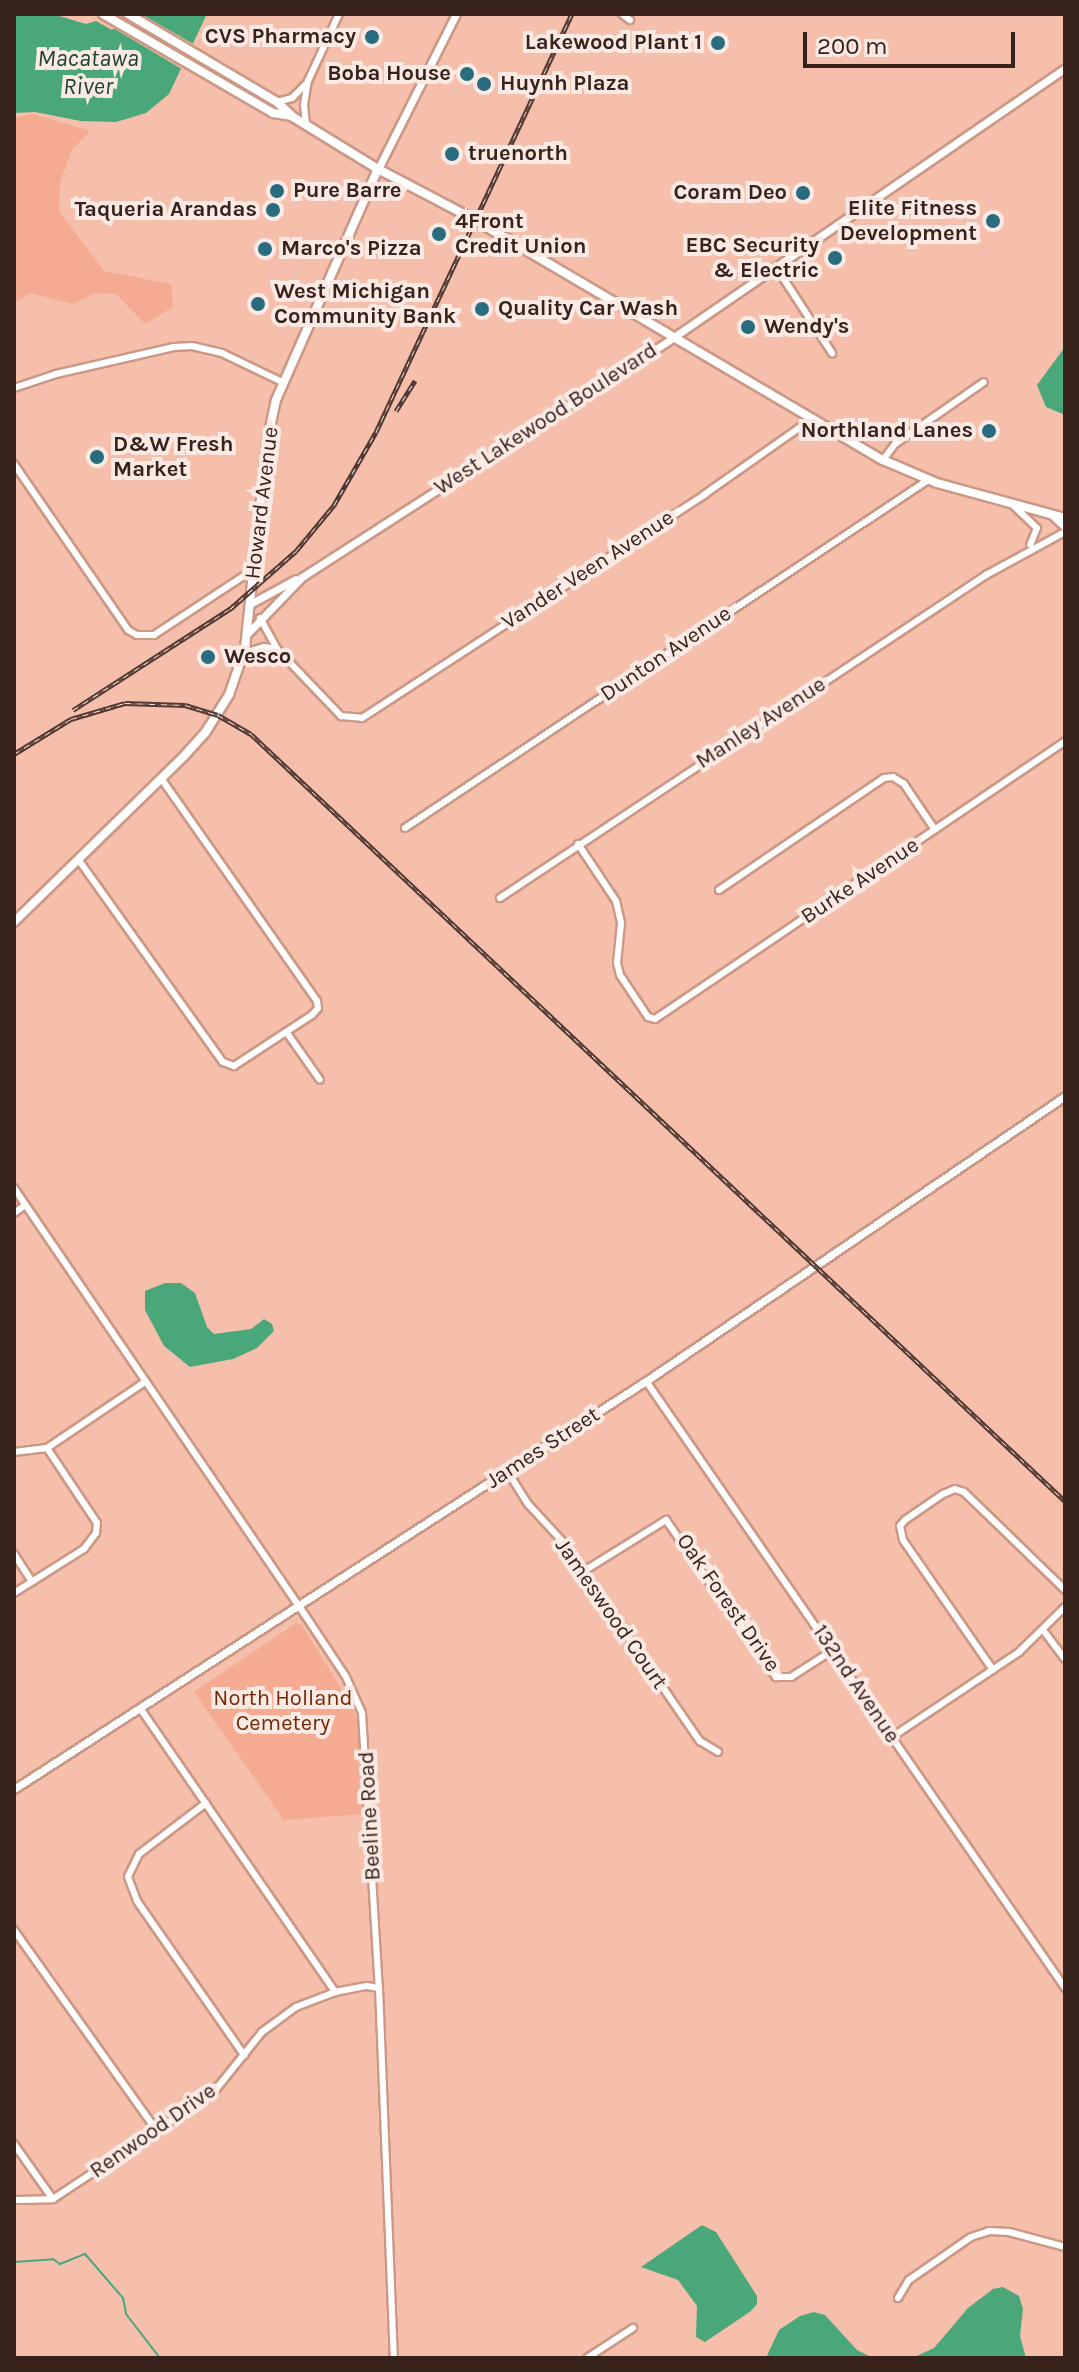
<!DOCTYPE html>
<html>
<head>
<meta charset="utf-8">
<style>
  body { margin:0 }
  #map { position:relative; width:1079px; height:2372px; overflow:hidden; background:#f5bfac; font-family:Karla,sans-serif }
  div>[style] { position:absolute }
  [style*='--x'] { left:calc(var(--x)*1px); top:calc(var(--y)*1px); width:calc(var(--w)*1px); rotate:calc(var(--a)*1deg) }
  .green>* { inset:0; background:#f4ab92 }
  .water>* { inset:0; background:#4aa779 }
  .pier>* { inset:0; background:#f5bfac }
  .stream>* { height:2px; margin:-1px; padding:0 1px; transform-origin:1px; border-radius:1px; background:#4aa779 }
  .roads { filter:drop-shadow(2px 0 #cc9886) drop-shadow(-2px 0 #cc9886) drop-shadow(0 2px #cc9886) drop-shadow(0 -2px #cc9886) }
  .minor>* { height:6px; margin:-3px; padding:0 3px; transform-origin:3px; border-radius:3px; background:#fff }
  .tertiary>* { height:7px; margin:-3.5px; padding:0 3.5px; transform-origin:3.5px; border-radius:3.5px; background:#fff }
  .secondary>* { height:8px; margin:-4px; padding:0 4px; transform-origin:4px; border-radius:4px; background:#fff }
  .rail>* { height:5px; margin-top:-2.5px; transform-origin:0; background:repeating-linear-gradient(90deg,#fbeae4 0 6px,#533931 0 12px); box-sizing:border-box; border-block:2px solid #533931 }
  .dots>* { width:22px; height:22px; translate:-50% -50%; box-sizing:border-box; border:4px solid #fbeae4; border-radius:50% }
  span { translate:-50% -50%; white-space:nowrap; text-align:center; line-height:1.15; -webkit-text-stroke:8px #fbeae4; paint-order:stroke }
  .poi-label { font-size:22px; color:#37221c; font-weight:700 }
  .right { translate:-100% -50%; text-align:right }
  .left { translate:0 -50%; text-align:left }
  .street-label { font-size:22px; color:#37221c }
  .park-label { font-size:22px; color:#732707 }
  .water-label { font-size:24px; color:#1d4430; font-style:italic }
  .frame { position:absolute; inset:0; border:16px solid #37221c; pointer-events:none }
  .scale { position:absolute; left:803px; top:32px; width:212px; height:36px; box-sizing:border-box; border:4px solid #37221c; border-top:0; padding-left:10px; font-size:24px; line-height:28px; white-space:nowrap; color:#37221c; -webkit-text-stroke:6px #fbeae4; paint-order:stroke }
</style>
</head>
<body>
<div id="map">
  <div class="green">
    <i style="clip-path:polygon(34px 114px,90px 131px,71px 151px,60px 183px,59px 211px,104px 271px,171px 284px,173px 307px,145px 324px,116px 294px,96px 293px,72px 304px,31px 293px,14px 303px,14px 118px)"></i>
    <i style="clip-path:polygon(296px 1623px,301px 1624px,352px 1706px,358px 1723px,363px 1814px,284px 1820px,194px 1692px)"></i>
  </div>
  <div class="water">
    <i style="clip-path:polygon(14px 14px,53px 14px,86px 24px,96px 21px,112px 30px,128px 14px,206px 16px,169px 94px,146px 113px,116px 122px,81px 121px,35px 112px,14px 113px)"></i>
    <i style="clip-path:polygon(1065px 347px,1065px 415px,1046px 407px,1037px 385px)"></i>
    <i style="clip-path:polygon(165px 1283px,181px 1283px,195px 1293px,207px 1327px,214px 1334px,251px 1329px,264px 1319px,272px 1324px,274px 1331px,257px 1348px,233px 1359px,190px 1367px,164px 1346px,145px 1310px,145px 1291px)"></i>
    <i style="clip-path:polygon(702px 2225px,716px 2232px,757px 2296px,757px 2304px,751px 2311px,705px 2342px,696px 2337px,697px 2306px,678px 2280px,641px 2267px)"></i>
    <i style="clip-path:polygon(1003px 2287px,1019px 2296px,1023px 2309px,1020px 2336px,1026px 2358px,912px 2358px,934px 2348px,968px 2308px,993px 2289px)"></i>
    <i style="clip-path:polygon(814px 2312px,825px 2315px,857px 2350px,873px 2358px,766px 2358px,779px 2330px,800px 2316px)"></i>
  </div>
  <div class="pier">
    <i style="clip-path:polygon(123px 14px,141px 14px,197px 46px,185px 71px,95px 17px,112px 26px)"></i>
  </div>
  <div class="stream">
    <i style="--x:14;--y:2262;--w:39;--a:-4"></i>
    <i style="--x:53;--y:2259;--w:9;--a:36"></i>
    <i style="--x:60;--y:2264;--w:27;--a:-22"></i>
    <i style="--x:85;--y:2254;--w:58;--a:49.2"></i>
    <i style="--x:123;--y:2298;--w:16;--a:79"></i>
    <i style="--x:126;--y:2314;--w:56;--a:52.3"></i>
  </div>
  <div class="roads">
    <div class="minor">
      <i style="--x:622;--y:14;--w:10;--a:37"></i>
      <i style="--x:277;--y:102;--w:16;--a:-15"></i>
      <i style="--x:292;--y:98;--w:20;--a:-45"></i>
      <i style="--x:306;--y:124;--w:19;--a:-96"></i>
      <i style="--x:304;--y:105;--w:24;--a:-81"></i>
      <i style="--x:308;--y:81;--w:74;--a:-65.2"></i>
      <i style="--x:776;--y:267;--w:103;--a:56.9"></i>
      <i style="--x:14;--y:388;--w:44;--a:-18.4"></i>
      <i style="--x:56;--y:374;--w:121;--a:-12.9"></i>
      <i style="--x:174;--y:347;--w:18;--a:-3"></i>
      <i style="--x:192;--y:346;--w:31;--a:13"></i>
      <i style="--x:222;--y:353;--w:67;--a:25.8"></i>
      <i style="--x:883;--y:460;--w:20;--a:-53"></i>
      <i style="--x:895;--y:444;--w:108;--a:-34.9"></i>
      <i style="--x:14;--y:464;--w:201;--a:55.5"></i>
      <i style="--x:128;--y:630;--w:10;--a:29"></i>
      <i style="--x:137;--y:635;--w:17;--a:0"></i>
      <i style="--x:154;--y:635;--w:120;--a:-33.4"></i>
      <i style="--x:1013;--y:505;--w:33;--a:44"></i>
      <i style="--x:1037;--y:528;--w:18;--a:112"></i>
      <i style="--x:260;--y:618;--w:35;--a:61"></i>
      <i style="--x:277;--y:649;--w:93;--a:46.3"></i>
      <i style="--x:341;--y:716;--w:21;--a:5"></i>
      <i style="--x:362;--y:718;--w:410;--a:-33.1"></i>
      <i style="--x:705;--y:494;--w:132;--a:-35.1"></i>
      <i style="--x:244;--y:653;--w:21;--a:-17"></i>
      <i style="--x:264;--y:647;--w:13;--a:9"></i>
      <i style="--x:405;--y:828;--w:628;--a:-33.64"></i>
      <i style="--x:578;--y:844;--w:69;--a:56.3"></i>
      <i style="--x:616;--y:901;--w:23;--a:77"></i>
      <i style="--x:621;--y:923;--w:40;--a:95.7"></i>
      <i style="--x:617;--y:963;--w:12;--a:76"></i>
      <i style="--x:620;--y:975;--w:50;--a:56.3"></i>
      <i style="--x:648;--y:1017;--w:7;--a:16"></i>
      <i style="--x:655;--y:1019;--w:495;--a:-34.1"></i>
      <i style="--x:78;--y:859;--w:249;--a:54.5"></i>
      <i style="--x:223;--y:1062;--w:12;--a:20"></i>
      <i style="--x:234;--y:1066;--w:93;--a:-33.2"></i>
      <i style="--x:312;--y:1015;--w:9;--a:-49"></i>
      <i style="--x:318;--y:1008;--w:7;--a:-98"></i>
      <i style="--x:317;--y:1001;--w:272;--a:-125"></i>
      <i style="--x:719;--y:890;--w:199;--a:-34.2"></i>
      <i style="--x:884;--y:778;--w:9;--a:-6"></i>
      <i style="--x:893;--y:777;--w:13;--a:32"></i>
      <i style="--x:904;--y:784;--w:55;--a:56"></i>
      <i style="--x:500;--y:898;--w:584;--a:-33.61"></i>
      <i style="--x:986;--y:575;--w:90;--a:-28.6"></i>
      <i style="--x:287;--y:1033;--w:57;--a:54.9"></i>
      <i style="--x:14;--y:1188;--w:517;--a:55.73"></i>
      <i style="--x:305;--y:1615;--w:74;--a:56.5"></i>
      <i style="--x:346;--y:1677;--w:39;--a:66"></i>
      <i style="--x:362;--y:1713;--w:276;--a:86.5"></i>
      <i style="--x:379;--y:1988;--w:370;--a:87.7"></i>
      <i style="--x:14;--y:1213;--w:12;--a:-35"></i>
      <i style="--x:646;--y:1381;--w:738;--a:55.38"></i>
      <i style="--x:14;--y:1452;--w:33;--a:-7"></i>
      <i style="--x:47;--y:1448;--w:118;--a:-34"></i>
      <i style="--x:508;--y:1472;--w:39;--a:58"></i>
      <i style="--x:529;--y:1505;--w:50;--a:47.4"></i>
      <i style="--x:563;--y:1542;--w:242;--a:55.5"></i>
      <i style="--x:700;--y:1741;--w:21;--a:31"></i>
      <i style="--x:14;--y:1554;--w:33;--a:57"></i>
      <i style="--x:584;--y:1571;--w:97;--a:-31.9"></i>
      <i style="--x:666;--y:1520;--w:192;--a:55"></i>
      <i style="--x:776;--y:1677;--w:15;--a:0"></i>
      <i style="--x:791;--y:1677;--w:50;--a:-32.7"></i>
      <i style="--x:14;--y:1593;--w:83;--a:-32.2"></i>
      <i style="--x:84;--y:1549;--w:20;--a:-53"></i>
      <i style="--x:96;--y:1533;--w:10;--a:-84"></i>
      <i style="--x:97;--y:1523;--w:90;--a:-123.7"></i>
      <i style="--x:1043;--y:1630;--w:36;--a:53"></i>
      <i style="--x:993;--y:1670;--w:158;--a:-124.7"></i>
      <i style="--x:903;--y:1540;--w:14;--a:-102"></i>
      <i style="--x:900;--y:1526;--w:8;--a:-50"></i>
      <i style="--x:905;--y:1520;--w:46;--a:-34.4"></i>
      <i style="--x:943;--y:1494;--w:13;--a:-23"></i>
      <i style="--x:955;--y:1489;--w:9;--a:18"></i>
      <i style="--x:964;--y:1492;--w:141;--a:44.1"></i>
      <i style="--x:140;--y:1708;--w:345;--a:55.5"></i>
      <i style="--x:892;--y:1737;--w:153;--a:-33.8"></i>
      <i style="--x:1019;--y:1652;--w:64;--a:-44.4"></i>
      <i style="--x:206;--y:1803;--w:84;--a:142.7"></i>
      <i style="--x:139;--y:1854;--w:25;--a:116"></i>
      <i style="--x:128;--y:1877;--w:26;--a:69"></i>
      <i style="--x:137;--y:1901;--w:188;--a:55.2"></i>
      <i style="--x:14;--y:1930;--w:247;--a:54.6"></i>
      <i style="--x:14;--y:2144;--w:67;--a:54.7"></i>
      <i style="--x:14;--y:2200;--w:39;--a:-1"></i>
      <i style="--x:53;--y:2199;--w:192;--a:-33.5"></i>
      <i style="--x:213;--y:2093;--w:78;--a:-51.2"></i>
      <i style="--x:262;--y:2032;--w:42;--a:-36.3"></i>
      <i style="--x:296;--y:2007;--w:42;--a:-21"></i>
      <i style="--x:335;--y:1992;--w:32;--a:-11"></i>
      <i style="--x:366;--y:1986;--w:13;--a:9"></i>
      <i style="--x:898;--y:2298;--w:21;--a:-59"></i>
      <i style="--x:909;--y:2280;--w:75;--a:-34.7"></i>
      <i style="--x:971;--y:2237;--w:19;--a:-18"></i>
      <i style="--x:989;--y:2231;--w:20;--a:3"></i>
      <i style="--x:1009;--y:2232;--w:58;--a:15"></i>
      <i style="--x:587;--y:2358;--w:55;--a:-33.1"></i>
    </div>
    <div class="tertiary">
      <i style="--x:378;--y:169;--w:174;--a:-63.3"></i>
      <i style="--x:1052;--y:515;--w:18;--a:43"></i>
      <i style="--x:250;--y:604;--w:52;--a:-28.5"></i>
      <i style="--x:247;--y:634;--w:79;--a:-46"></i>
      <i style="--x:302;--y:577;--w:443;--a:-32.8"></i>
      <i style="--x:674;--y:337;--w:475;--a:-34.5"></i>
      <i style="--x:14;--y:1789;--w:752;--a:-32.85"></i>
      <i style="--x:646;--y:1381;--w:507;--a:-34.22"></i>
    </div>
    <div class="secondary">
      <i style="--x:103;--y:14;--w:197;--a:30.2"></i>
      <i style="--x:273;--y:113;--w:18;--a:9"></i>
      <i style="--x:128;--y:14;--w:173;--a:30.6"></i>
      <i style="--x:277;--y:102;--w:22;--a:43"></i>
      <i style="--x:293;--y:117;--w:100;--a:31.5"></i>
      <i style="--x:378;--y:169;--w:110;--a:27.7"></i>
      <i style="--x:475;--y:220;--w:473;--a:30.5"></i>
      <i style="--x:883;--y:460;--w:59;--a:23.1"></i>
      <i style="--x:937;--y:483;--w:133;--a:15.3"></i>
      <i style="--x:14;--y:922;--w:239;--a:-44.3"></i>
      <i style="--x:185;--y:755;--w:30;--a:-48"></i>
      <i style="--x:205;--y:733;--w:45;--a:-57.7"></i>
      <i style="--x:229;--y:695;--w:50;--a:-71.2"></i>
      <i style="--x:245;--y:648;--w:207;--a:-83.9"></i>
      <i style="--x:267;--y:442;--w:43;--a:-77.9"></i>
      <i style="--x:276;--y:400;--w:253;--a:-66.2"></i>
    </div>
  </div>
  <div class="rail">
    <i style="--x:396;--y:411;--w:36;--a:-58"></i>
    <i style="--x:73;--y:710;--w:187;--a:-32.8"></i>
    <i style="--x:230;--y:609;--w:88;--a:-41.3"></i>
    <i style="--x:296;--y:551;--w:60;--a:-50.4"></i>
    <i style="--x:334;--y:505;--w:84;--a:-60.1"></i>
    <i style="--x:376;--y:432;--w:462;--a:-64.9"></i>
    <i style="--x:14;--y:754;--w:67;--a:-31.6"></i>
    <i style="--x:71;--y:719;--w:56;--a:-16.5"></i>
    <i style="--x:125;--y:703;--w:60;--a:1.9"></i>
    <i style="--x:185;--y:705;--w:34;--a:17"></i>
    <i style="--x:218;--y:715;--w:38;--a:30"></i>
    <i style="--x:251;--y:734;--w:1118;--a:43.3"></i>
  </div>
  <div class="dots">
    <i style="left:372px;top:37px;background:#2a6c7f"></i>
    <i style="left:718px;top:43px;background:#2a6c7f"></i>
    <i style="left:467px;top:74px;background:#2a6c7f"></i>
    <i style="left:484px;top:84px;background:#2a6c7f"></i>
    <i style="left:452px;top:154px;background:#2a6c7f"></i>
    <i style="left:277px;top:191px;background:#2a6c7f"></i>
    <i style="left:803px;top:193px;background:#2a6c7f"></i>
    <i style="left:273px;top:210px;background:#2a6c7f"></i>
    <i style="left:993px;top:221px;background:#2a6c7f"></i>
    <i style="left:439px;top:234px;background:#2a6c7f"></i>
    <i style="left:265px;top:249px;background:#2a6c7f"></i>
    <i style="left:835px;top:258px;background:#2a6c7f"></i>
    <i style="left:258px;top:304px;background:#2a6c7f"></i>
    <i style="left:482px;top:309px;background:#2a6c7f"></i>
    <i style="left:748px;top:327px;background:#2a6c7f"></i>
    <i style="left:989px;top:431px;background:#2a6c7f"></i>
    <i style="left:97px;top:457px;background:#2a6c7f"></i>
    <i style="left:208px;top:657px;background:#2a6c7f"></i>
  </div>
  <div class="poi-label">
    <span class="right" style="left:356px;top:37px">CVS Pharmacy</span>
    <span class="right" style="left:702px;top:43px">Lakewood Plant 1</span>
    <span class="right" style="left:451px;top:74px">Boba House</span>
    <span class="left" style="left:500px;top:84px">Huynh Plaza</span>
    <span class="left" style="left:468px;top:154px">truenorth</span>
    <span class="left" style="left:293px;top:191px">Pure Barre</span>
    <span class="right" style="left:787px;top:193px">Coram Deo</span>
    <span class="right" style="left:977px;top:221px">Elite Fitness<br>Development</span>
    <span class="right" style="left:257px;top:210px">Taqueria Arandas</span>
    <span class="left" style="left:455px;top:234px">4Front<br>Credit Union</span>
    <span class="right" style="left:819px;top:258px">EBC Security<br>&amp; Electric</span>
    <span class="left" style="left:281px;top:249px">Marco's Pizza</span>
    <span class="left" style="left:274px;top:304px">West Michigan<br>Community Bank</span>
    <span class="left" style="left:498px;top:309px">Quality Car Wash</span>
    <span class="left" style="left:764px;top:327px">Wendy's</span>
    <span class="right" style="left:973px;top:431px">Northland Lanes</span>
    <span class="left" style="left:113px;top:457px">D&amp;W Fresh<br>Market</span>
    <span class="left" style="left:224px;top:657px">Wesco</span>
  </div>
  <div class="street-label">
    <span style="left:546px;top:419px;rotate:-33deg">West Lakewood Boulevard</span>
    <span style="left:262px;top:503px;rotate:-83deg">Howard Avenue</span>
    <span style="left:588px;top:570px;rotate:-33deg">Vander Veen Avenue</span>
    <span style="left:666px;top:654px;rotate:-34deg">Dunton Avenue</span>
    <span style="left:761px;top:723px;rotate:-33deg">Manley Avenue</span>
    <span style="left:860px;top:881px;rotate:-34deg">Burke Avenue</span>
    <span style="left:543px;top:1448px;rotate:-33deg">James Street</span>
    <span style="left:728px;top:1603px;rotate:55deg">Oak Forest Drive</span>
    <span style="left:611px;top:1614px;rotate:55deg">Jameswood Court</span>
    <span style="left:856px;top:1684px;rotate:56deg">132nd Avenue</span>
    <span style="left:370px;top:1816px;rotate:-93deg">Beeline Road</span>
    <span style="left:153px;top:2131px;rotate:-35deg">Renwood Drive</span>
  </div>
  <div class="park-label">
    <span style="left:283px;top:1711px">North Holland<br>Cemetery</span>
  </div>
  <div class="water-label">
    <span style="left:88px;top:73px">Macatawa<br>River</span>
  </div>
  <div class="frame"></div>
  <div class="scale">200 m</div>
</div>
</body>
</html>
